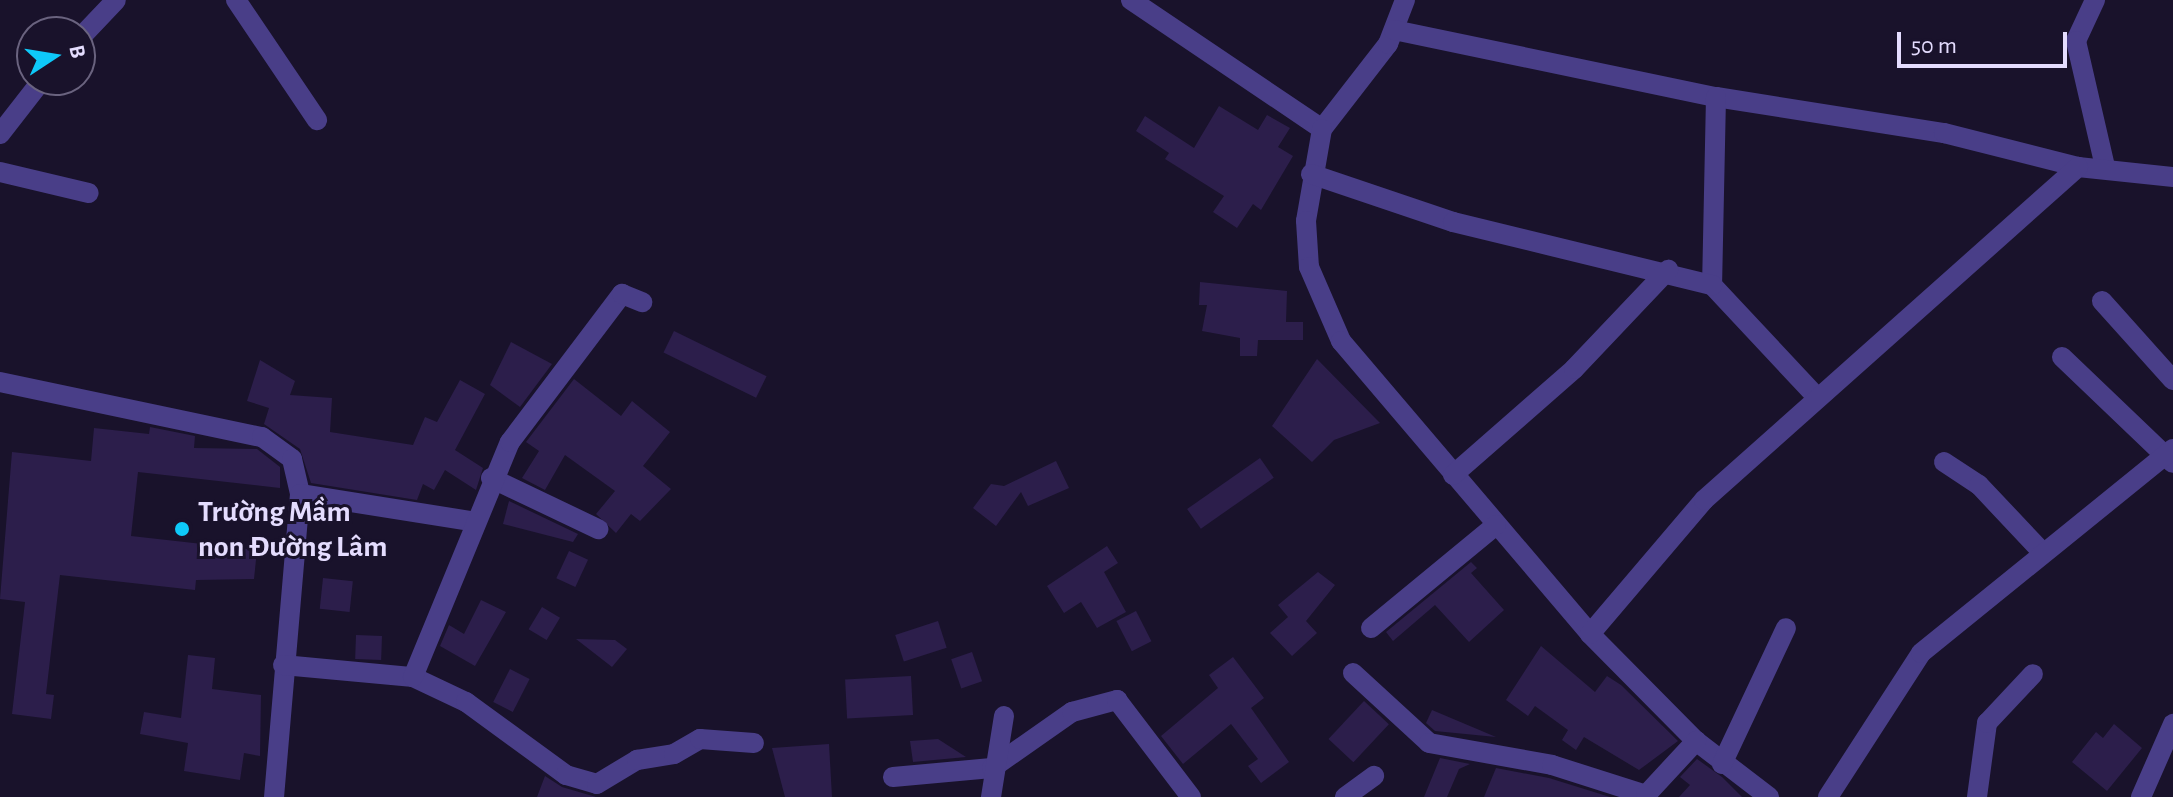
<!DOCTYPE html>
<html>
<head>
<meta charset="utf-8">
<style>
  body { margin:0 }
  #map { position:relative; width:2173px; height:797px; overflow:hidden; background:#19122b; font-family:"Alegreya Sans",sans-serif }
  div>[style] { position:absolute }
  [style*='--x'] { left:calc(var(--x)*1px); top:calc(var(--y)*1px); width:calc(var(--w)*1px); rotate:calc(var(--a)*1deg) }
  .building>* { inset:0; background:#2c1e4b; transform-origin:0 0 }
  .street>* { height:20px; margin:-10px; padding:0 10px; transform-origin:10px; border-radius:10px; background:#493e88 }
  .dots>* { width:22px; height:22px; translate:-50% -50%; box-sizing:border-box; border:4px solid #19122b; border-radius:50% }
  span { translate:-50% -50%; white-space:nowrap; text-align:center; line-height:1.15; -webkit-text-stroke:6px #19122b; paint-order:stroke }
  .poi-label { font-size:30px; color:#e4dcfe; font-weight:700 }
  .left { translate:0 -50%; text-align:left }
  .north { position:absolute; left:16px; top:16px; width:80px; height:80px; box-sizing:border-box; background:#19122b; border:2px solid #6a637f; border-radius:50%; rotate:78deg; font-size:22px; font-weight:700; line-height:32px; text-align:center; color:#e4dcfe }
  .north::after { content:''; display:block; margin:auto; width:28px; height:36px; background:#0ec9f9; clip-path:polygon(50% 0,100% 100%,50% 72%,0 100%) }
  .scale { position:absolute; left:1897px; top:32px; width:170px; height:36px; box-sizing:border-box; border:4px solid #e4dcfe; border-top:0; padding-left:10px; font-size:24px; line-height:28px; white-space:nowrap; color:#e4dcfe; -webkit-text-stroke:6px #19122b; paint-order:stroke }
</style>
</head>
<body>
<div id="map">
  <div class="building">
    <i style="clip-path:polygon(1219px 106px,1258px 130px,1267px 115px,1290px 128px,1278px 147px,1293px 156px,1261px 210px,1253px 204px,1237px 228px,1213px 212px,1224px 196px,1165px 159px,1169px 153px,1136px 131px,1145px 116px,1194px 148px)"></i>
    <i style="clip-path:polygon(1200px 282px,1287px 291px,1286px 322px,1303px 322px,1303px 340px,1258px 340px,1257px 356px,1240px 356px,1240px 338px,1202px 331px,1207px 305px,1199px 305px)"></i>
    <i style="left:674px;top:331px;width:103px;height:24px;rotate:26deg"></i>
    <i style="clip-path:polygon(511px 342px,552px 364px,520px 407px,490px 385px)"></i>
    <i style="clip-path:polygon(1317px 359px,1380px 423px,1334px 440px,1312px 462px,1272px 426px)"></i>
    <i style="clip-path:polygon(260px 360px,295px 381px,290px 395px,332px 398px,330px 432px,413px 445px,425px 417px,437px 422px,460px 380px,485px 394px,455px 450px,483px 468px,476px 490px,445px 470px,434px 490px,423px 484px,417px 500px,311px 483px,300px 449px,264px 424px,269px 408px,247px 401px)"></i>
    <i style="clip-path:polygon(574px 379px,621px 416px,632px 401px,670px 432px,643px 466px,671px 489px,640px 521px,631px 514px,616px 533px,596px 514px,615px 491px,565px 455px,545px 490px,522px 478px,539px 451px,526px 442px)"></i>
    <i style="clip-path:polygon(150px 427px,195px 436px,194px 448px,257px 449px,280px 467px,280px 488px,138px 472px,131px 536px,257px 550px,254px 579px,196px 580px,195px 590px,60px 575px,46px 694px,54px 695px,51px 719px,12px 714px,25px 602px,0 599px,12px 452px,91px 461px,94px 428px,149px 434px)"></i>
    <i style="left:1260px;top:458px;width:24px;height:89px;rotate:55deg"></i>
    <i style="clip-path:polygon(1056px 461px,1069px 488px,1028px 506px,1021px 492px,996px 526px,973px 508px,991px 484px,1004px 486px)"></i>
    <i style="clip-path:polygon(509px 501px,578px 534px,573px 542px,503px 524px)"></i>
    <i style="clip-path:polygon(1107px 546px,1118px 563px,1104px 572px,1126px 612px,1097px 628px,1081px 602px,1064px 613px,1047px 586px)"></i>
    <i style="left:569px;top:551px;width:21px;height:30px;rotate:25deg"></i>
    <i style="clip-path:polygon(1471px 562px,1477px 568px,1471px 573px,1504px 610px,1469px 642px,1435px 605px,1393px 641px,1386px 632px)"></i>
    <i style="clip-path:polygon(1318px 572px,1335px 585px,1306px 621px,1317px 633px,1292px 656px,1270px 633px,1288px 617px,1278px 605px)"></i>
    <i style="left:323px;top:578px;width:30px;height:31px;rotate:6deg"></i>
    <i style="clip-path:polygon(481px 600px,506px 612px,475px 666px,440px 646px,449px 625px,464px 634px)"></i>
    <i style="left:542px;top:607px;width:21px;height:26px;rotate:31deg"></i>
    <i style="left:1136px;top:611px;width:34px;height:22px;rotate:63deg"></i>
    <i style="left:938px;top:621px;width:28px;height:45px;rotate:72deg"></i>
    <i style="left:356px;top:635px;width:26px;height:24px;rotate:2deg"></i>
    <i style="clip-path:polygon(576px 639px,615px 640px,627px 649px,612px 667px)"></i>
    <i style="clip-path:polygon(1541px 646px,1595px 692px,1607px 676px,1621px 685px,1678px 741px,1639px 770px,1584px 737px,1576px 750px,1562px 740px,1568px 730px,1535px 706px,1528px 716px,1506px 700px)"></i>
    <i style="left:972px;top:652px;width:31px;height:22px;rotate:71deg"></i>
    <i style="clip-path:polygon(188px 655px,215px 658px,212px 689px,261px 695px,260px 756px,244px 753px,240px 780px,184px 771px,188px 743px,140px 734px,144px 712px,181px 718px)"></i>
    <i style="clip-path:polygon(1233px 657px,1264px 698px,1251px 708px,1289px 762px,1261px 783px,1248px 766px,1258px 759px,1231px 724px,1183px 764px,1161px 736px,1218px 688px,1209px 675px)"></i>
    <i style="left:510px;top:669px;width:22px;height:37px;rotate:27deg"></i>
    <i style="left:911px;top:676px;width:39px;height:66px;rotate:87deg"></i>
    <i style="left:1364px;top:701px;width:34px;height:52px;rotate:43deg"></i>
    <i style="clip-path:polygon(1432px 710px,1496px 737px,1435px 731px,1426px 723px)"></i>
    <i style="clip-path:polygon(2114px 724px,2142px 748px,2107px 791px,2072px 762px,2096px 732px,2103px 738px)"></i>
    <i style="clip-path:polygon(938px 739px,966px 757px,913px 762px,910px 741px)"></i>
    <i style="clip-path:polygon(829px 744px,832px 797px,785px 797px,772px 748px)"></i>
    <i style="clip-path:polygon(1440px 758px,1470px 764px,1459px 769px,1447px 797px,1424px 797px)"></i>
    <i style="clip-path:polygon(1697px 759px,1722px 777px,1742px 797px,1679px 797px,1690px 785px,1680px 777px)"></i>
    <i style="clip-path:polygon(1496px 768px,1549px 778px,1610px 797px,1484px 797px)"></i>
    <i style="clip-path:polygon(545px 776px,562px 787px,596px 797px,537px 797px)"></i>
  </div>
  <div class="street">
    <i style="--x:236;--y:0;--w:145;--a:56"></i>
    <i style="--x:1131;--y:0;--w:230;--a:34"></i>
    <i style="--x:1322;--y:129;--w:108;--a:-52.2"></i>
    <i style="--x:1388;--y:44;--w:47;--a:-68.9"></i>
    <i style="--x:2095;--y:0;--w:45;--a:114.9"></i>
    <i style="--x:2076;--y:41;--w:129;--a:77"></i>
    <i style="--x:1394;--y:30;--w:329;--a:11.8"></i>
    <i style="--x:1716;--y:97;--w:231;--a:9"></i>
    <i style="--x:1944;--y:133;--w:138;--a:14.2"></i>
    <i style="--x:2078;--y:167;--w:96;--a:6"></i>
    <i style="--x:80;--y:38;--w:52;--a:-46.5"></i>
    <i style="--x:1716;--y:97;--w:188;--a:91.2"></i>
    <i style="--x:1712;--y:285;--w:151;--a:46.9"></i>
    <i style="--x:1322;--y:129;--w:93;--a:99.9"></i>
    <i style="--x:1306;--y:221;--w:46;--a:86.3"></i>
    <i style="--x:1309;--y:267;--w:81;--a:66.6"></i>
    <i style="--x:1341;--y:341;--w:385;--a:49.6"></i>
    <i style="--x:1590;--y:634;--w:151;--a:45.3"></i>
    <i style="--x:1696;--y:741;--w:92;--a:37.5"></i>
    <i style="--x:0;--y:134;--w:68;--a:-52.1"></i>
    <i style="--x:0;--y:172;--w:91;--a:13.3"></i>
    <i style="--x:1311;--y:174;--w:150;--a:18.7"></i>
    <i style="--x:1453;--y:222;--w:267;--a:13.7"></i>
    <i style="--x:2102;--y:301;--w:106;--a:48.1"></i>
    <i style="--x:2062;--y:357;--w:153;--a:43.7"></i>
    <i style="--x:0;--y:382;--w:268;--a:11.9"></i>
    <i style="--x:262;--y:437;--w:37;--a:36"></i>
    <i style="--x:292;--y:459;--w:36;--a:77"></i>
    <i style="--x:300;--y:494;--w:304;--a:94.9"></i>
    <i style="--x:1944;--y:462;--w:42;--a:33.3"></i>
    <i style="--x:1979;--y:485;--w:93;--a:46.7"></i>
    <i style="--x:1453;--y:475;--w:161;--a:-41.2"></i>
    <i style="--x:1574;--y:369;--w:137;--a:-46.5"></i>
    <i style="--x:491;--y:478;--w:119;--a:25.5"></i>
    <i style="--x:300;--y:494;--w:178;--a:9"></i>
    <i style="--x:1371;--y:628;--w:162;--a:-39.5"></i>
    <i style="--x:1590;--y:634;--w:176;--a:-49.6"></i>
    <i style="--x:1704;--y:500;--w:501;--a:-41.68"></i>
    <i style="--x:283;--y:665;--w:131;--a:5.3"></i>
    <i style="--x:413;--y:677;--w:59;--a:25.3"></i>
    <i style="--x:466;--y:702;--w:124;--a:36.1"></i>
    <i style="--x:566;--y:775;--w:32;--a:16"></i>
    <i style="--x:597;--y:784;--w:47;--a:-31"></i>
    <i style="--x:637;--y:760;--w:37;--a:-9"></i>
    <i style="--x:674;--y:754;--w:30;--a:-30"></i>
    <i style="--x:700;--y:739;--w:54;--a:4.2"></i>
    <i style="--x:1353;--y:673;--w:103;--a:42.6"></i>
    <i style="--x:1429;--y:743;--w:125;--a:10.1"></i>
    <i style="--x:1552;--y:765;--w:99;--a:17.7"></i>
    <i style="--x:1646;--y:795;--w:74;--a:-47.2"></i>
    <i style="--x:413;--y:677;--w:254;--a:-67.6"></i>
    <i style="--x:510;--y:442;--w:186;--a:-52.9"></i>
    <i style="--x:622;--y:294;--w:22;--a:22"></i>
    <i style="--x:1722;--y:764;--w:150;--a:-64.8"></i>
    <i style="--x:893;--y:777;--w:99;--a:-5.2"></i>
    <i style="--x:992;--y:768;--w:98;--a:-35"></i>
    <i style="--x:1072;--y:712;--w:47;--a:-14.9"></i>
    <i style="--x:1117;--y:700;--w:122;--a:52.7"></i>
    <i style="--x:991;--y:797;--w:82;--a:-80.9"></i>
    <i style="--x:1345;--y:797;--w:36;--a:-36"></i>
    <i style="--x:1828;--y:797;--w:171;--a:-57.1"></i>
    <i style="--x:1921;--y:653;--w:324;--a:-39"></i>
    <i style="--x:1977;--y:797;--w:75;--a:-82.3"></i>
    <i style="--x:1987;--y:723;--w:67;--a:-46.8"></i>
    <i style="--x:2141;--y:797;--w:80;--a:-66.3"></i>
  </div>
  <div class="dots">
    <i style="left:182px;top:529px;background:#0ec9f9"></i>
  </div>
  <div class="poi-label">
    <span class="left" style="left:198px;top:529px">Trường Mầm<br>non Đường Lâm</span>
  </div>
  <div class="north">B</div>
  <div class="scale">50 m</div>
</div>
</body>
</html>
